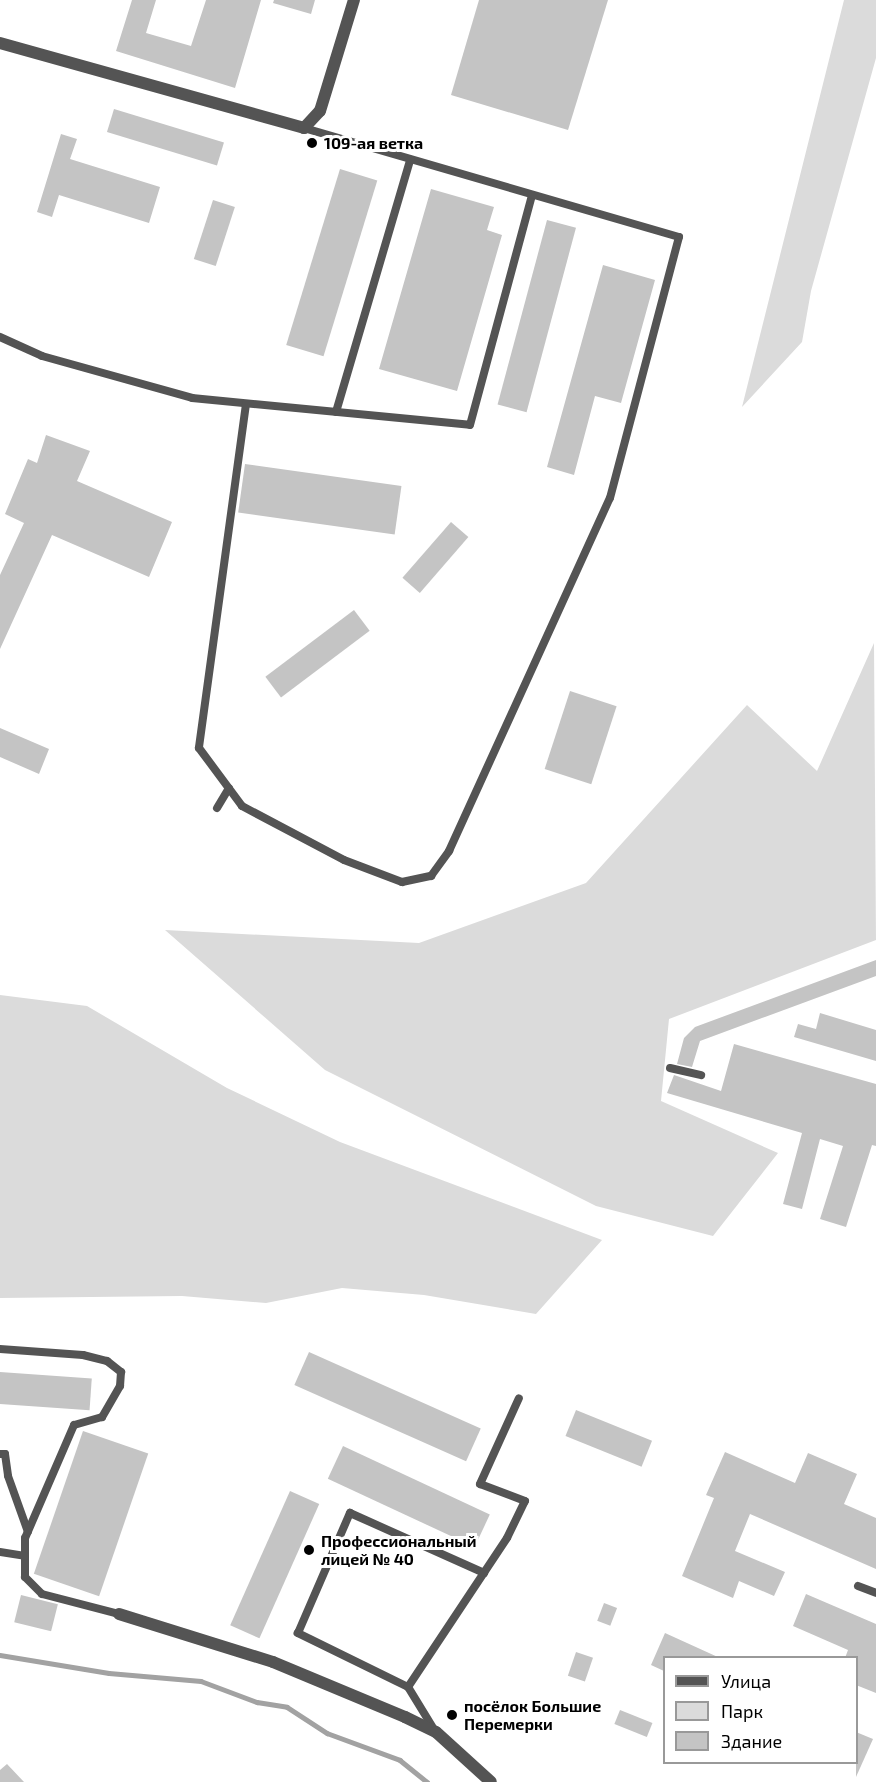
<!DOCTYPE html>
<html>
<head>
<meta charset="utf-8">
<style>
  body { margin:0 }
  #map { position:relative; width:876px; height:1782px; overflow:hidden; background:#fff; font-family:"Exo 2",sans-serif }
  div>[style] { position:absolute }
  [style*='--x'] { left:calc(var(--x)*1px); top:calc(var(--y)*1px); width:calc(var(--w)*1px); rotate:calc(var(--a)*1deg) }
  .green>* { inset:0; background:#dbdbdb }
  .stream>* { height:4.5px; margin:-2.25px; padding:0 2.25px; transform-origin:2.25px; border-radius:2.25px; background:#a2a2a2 }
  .building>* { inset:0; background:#c4c4c4; transform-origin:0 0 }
  .lane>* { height:8px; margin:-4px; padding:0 4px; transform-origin:4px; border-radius:4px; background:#545454 }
  .street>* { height:12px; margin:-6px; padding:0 6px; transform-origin:6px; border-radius:6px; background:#545454 }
  .dots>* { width:16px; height:16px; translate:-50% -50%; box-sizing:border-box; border:3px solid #fff; border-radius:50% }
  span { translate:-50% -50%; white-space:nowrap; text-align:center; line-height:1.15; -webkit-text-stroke:6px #fff; paint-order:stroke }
  .poi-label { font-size:16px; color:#000; font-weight:700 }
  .left { translate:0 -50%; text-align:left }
  .legend { position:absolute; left:663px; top:1656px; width:195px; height:108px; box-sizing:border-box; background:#fff; border:2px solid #999; margin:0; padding:8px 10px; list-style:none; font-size:18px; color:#000 }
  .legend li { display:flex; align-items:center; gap:12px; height:30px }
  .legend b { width:30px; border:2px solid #999 }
</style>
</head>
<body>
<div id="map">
  <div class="green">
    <i style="clip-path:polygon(844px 0,876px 0,876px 58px,811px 291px,802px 342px,742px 407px)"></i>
    <i style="clip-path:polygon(874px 643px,876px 940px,669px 1019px,661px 1101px,778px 1153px,713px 1236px,596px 1206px,325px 1070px,165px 930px,419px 943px,586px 883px,747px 705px,817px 771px)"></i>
    <i style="clip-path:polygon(0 995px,87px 1006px,227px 1088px,340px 1142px,602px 1240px,536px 1314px,424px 1295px,342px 1288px,266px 1303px,182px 1296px,0 1298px)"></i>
  </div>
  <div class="stream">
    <i style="--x:0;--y:1655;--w:110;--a:9.4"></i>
    <i style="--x:109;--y:1673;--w:92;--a:5"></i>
    <i style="--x:201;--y:1681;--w:60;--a:20.6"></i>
    <i style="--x:257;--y:1702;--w:30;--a:9"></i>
    <i style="--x:287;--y:1707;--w:48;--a:33"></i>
    <i style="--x:327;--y:1733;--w:78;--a:20.3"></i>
    <i style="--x:400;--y:1760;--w:35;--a:39"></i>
  </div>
  <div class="building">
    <i style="clip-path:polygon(132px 0,156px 0,146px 33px,191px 46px,206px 0,261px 0,235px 88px,116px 51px)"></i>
    <i style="clip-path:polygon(274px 0,315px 0,311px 14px,273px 3px)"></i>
    <i style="clip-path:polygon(479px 0,608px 0,568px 130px,451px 95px)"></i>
    <i style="left:114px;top:109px;width:115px;height:24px;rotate:17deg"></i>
    <i style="clip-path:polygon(61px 134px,77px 139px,70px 159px,160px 187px,149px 223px,59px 195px,52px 217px,37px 212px)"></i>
    <i style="left:340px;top:169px;width:39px;height:184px;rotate:17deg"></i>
    <i style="clip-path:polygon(431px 189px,494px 207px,487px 230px,502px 235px,457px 391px,379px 369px)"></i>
    <i style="left:213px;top:200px;width:23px;height:62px;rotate:18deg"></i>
    <i style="left:547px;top:220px;width:30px;height:191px;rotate:15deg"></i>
    <i style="clip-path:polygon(603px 265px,655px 280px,621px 403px,595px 396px,574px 475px,547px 467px)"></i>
    <i style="clip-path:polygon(46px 435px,90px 451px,77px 481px,172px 522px,149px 577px,52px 535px,0 649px,0 575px,24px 523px,5px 514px,28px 459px,37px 463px)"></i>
    <i style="left:245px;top:464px;width:158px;height:49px;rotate:8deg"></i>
    <i style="left:451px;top:522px;width:23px;height:74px;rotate:41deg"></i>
    <i style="left:354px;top:610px;width:26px;height:111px;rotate:53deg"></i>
    <i style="left:570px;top:691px;width:49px;height:82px;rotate:18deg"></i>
    <i style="clip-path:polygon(0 728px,49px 749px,39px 774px,0 757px)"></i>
    <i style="clip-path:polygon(876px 960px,876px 976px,700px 1041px,692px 1067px,677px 1064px,684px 1038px,695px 1027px)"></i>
    <i style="clip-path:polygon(820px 1013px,876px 1030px,876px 1061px,794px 1037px,798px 1024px,816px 1029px)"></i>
    <i style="clip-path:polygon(734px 1044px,876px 1084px,876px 1146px,872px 1145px,846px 1227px,820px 1219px,843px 1146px,820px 1139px,802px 1209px,783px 1204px,802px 1133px,667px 1093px,674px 1075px,721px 1091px)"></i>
    <i style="left:309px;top:1352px;width:188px;height:36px;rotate:24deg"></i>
    <i style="left:0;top:1372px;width:92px;height:32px;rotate:4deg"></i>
    <i style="left:576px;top:1410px;width:82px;height:28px;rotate:22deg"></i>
    <i style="left:83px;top:1431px;width:69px;height:151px;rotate:19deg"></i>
    <i style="left:343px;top:1446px;width:162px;height:36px;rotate:25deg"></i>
    <i style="clip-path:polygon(725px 1452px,795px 1483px,808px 1453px,857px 1474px,844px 1504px,876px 1518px,876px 1569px,750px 1514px,735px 1551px,785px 1572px,774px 1596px,739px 1581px,733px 1598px,682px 1576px,714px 1498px,706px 1495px)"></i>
    <i style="left:290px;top:1491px;width:32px;height:147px;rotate:24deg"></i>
    <i style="clip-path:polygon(806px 1594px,876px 1624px,876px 1693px,856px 1685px,856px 1658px,845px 1658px,848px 1650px,793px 1626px)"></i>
    <i style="left:21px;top:1595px;width:38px;height:28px;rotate:14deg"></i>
    <i style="left:604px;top:1603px;width:14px;height:19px;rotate:21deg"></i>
    <i style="clip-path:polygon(665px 1633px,720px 1658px,664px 1658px,664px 1671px,651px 1665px)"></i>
    <i style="left:576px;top:1652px;width:18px;height:25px;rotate:19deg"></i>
    <i style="left:620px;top:1710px;width:35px;height:15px;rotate:22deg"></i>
    <i style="clip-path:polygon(856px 1732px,873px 1739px,856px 1777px)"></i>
    <i style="clip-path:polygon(7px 1764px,24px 1782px,0 1782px,0 1770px)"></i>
  </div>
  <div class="lane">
    <i style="--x:0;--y:337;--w:46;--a:24.3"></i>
    <i style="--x:42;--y:356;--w:156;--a:15.6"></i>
    <i style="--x:192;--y:398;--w:279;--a:5.5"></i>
    <i style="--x:470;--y:425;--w:238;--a:-74.9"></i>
    <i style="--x:246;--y:404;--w:347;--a:97.8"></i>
    <i style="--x:199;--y:748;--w:72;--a:53.4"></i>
    <i style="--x:242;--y:806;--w:115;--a:27.9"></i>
    <i style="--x:344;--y:860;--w:62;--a:20.8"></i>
    <i style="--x:402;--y:882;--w:30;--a:-12"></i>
    <i style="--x:431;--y:876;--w:31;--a:-54"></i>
    <i style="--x:449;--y:851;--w:388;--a:-65.5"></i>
    <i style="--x:610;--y:498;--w:270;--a:-75.2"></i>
    <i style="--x:679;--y:237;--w:391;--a:-163.8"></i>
    <i style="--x:336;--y:412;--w:263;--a:-73.6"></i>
    <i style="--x:217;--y:808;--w:23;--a:-59"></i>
    <i style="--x:670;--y:1068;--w:32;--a:13"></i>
    <i style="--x:0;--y:1349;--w:83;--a:4.1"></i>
    <i style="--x:83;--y:1355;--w:25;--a:14"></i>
    <i style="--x:107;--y:1361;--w:18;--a:38"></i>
    <i style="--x:121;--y:1372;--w:14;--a:94"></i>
    <i style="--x:120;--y:1386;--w:36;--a:120"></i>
    <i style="--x:102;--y:1417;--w:29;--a:164"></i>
    <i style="--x:74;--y:1425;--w:123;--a:113.4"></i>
    <i style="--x:25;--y:1538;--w:39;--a:90"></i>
    <i style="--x:25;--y:1577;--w:24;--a:45"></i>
    <i style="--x:42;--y:1594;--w:80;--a:14.6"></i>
    <i style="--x:0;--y:1454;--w:5;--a:0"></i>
    <i style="--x:5;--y:1454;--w:22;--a:82"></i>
    <i style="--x:8;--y:1476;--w:59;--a:70.3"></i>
    <i style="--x:0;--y:1552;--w:25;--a:9"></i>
    <i style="--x:858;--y:1586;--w:19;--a:21"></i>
    <i style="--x:408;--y:1687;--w:123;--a:-153.9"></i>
    <i style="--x:298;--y:1633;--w:131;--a:-66.6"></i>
    <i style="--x:350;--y:1513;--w:147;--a:24.1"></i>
    <i style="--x:435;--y:1731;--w:52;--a:-121.5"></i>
    <i style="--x:408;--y:1687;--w:179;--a:-56.4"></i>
    <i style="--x:507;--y:1538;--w:41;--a:-64.1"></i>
    <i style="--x:525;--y:1501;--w:48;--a:-159.3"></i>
    <i style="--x:480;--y:1484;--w:94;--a:-65.6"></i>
  </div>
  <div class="street">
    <i style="--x:0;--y:43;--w:316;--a:15.6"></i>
    <i style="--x:304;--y:128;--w:23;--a:-47"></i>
    <i style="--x:320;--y:111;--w:116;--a:-73"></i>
    <i style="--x:119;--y:1614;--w:161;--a:17.3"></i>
    <i style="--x:273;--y:1662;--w:143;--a:22.6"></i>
    <i style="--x:405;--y:1717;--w:34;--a:26"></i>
    <i style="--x:436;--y:1732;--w:74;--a:42.3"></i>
  </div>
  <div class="dots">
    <i style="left:312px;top:143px;background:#000"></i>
    <i style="left:309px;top:1550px;background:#000"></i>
    <i style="left:452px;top:1715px;background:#000"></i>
  </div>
  <div class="poi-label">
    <span class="left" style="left:324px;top:143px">109-ая ветка</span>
    <span class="left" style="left:321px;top:1550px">Профессиональный<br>лицей № 40</span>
    <span class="left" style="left:464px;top:1715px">посёлок Большие<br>Перемерки</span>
  </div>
  <ul class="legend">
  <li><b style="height:8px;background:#545454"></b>Улица</li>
  <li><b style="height:16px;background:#dbdbdb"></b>Парк</li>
  <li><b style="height:16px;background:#c4c4c4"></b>Здание</li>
  </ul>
</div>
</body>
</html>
